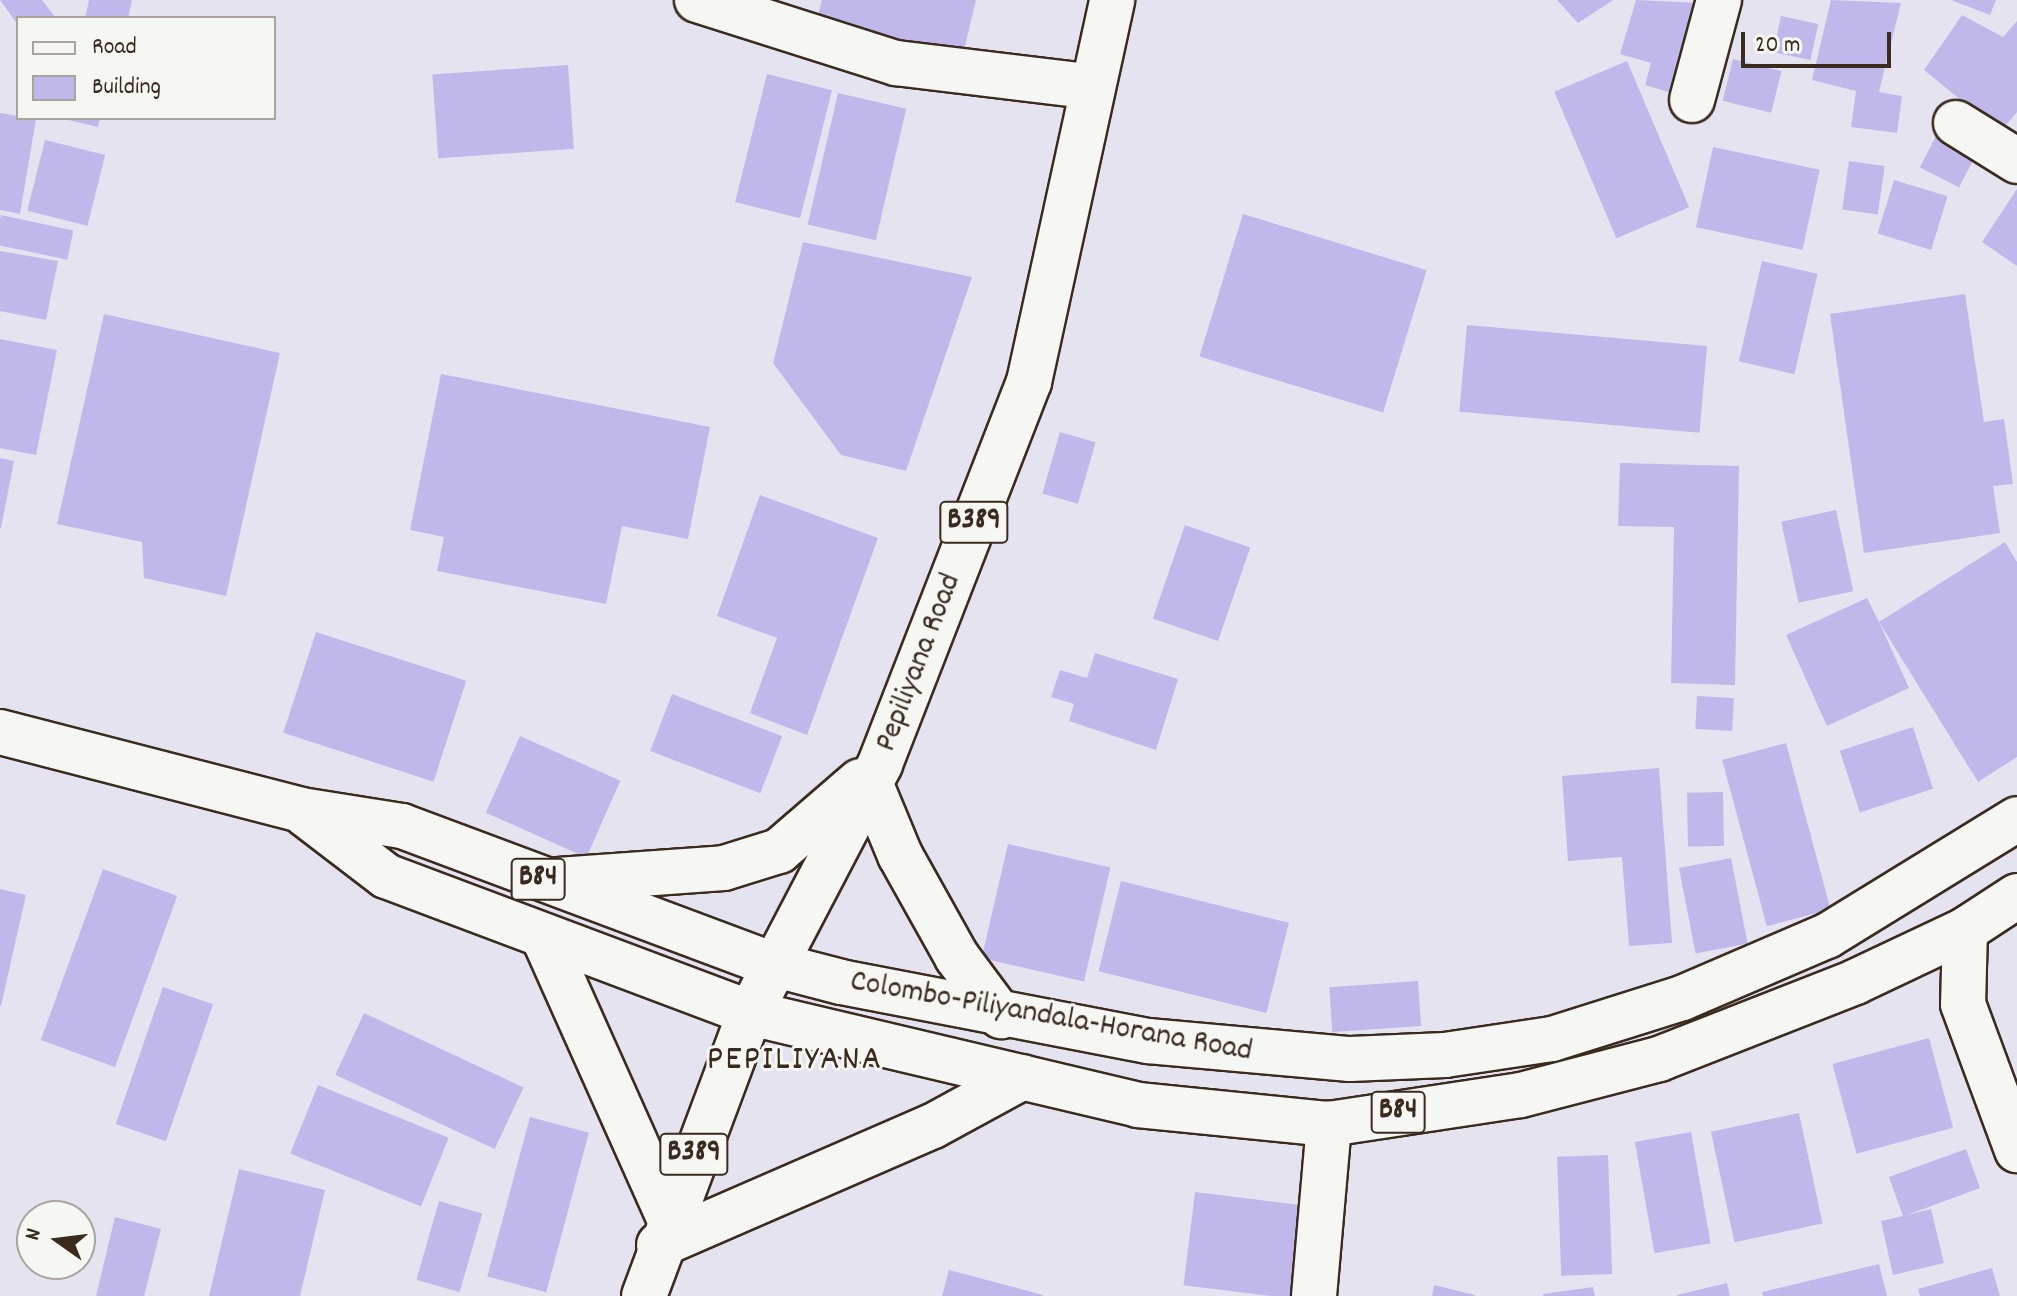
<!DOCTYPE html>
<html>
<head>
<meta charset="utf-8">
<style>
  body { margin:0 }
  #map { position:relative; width:2017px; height:1296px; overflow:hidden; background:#e6e3f0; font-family:Dekko,sans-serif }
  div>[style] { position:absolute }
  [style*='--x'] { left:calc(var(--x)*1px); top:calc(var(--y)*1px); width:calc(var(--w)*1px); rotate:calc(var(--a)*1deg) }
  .building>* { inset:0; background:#c0b8ea; transform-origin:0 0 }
  .roads { filter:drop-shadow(2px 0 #3b2a1e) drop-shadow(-2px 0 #3b2a1e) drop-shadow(0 2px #3b2a1e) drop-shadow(0 -2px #3b2a1e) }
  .minor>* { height:44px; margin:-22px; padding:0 22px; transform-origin:22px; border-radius:22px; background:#f6f6f2 }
  .major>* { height:44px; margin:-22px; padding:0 22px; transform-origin:22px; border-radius:22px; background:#f6f6f2 }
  span { translate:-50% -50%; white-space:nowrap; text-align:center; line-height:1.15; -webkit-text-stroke:6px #f6f6f2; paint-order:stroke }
  .shield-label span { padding:2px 6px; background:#f6f6f2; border:2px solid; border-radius:6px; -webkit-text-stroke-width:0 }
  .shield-label { font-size:30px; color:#3b2a1e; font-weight:700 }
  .street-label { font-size:32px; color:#3b2a1e }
  .quarter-label { font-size:36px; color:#3b2a1e; letter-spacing:2px }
  .legend { position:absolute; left:16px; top:16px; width:260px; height:104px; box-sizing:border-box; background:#f6f6f2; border:2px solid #aba49d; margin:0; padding:10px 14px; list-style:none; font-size:24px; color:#3b2a1e }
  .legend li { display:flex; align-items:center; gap:16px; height:40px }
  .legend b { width:40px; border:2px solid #aba49d }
  .north { position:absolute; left:16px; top:1200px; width:80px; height:80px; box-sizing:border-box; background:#f6f6f2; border:2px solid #aba49d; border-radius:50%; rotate:284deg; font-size:22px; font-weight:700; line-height:32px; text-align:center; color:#3b2a1e }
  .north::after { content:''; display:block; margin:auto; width:28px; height:36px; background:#3b2a1e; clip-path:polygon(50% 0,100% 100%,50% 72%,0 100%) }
  .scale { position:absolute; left:1741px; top:32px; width:150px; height:36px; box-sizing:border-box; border:4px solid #3b2a1e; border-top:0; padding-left:10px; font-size:24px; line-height:28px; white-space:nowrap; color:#3b2a1e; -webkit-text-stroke:6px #f6f6f2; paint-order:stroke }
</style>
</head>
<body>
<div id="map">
  <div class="building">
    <i style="clip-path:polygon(0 0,42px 0,56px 18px,18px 18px,18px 25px)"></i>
    <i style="clip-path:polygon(89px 0,132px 0,128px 18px,85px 18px)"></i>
    <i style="clip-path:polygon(822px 0,976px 0,961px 63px,815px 27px)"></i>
    <i style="clip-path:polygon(1557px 0,1613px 0,1578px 23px)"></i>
    <i style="clip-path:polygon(1636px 0,1701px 3px,1675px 94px,1645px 85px,1651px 63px,1620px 54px)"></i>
    <i style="clip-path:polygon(1831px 0,1901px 3px,1879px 92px,1902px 96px,1897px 133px,1851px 127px,1856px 91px,1812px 80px)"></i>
    <i style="clip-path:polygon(1951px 0,1996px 0,1990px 15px)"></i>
    <i style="clip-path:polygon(1962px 15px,2003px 37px,2017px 21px,2017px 112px,2000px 132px,1924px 70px)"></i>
    <i style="left:1781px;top:16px;width:38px;height:37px;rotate:12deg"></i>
    <i style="left:1733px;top:59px;width:50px;height:43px;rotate:14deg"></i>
    <i style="left:1627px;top:61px;width:159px;height:79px;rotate:67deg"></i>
    <i style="left:568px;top:65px;width:84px;height:136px;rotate:86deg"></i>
    <i style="left:767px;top:74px;width:67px;height:132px;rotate:14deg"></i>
    <i style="left:838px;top:93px;width:70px;height:135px;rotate:13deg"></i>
    <i style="clip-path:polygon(0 113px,36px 119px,20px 214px,0 210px)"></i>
    <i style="clip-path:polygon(60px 118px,100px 118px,98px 127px)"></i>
    <i style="left:1939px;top:130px;width:44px;height:42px;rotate:27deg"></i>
    <i style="left:45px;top:140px;width:62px;height:73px;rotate:14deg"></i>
    <i style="left:1713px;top:147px;width:109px;height:82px;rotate:12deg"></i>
    <i style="left:1849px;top:161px;width:36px;height:49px;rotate:8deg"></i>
    <i style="left:1894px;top:180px;width:56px;height:56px;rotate:17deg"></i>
    <i style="clip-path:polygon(2017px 189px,2017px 266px,1982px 242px)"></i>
    <i style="left:1243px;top:214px;width:192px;height:149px;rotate:17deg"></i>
    <i style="left:1px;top:215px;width:74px;height:30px;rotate:12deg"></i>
    <i style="clip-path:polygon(803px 242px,972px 277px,906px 471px,841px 455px,773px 363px)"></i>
    <i style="clip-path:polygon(0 251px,58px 261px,46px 320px,0 311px)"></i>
    <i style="left:1762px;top:261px;width:57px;height:103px;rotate:13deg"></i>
    <i style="clip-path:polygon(1965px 294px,1984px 422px,2004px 419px,2013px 484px,1993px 486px,2000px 533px,1864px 553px,1830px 314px)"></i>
    <i style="clip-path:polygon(104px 314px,280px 353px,226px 596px,144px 578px,142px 542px,57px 524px)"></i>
    <i style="left:1467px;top:325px;width:241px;height:87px;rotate:5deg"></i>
    <i style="clip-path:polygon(0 339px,57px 350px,36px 455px,0 448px)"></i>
    <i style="clip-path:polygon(441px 374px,710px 427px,688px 539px,622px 526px,606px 604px,437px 571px,444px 537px,410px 530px)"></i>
    <i style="left:1060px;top:432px;width:37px;height:64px;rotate:16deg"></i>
    <i style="clip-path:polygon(0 458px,14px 461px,1px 528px,0 528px)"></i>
    <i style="clip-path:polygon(1620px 463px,1739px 466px,1735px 685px,1671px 683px,1674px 527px,1618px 526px)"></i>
    <i style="clip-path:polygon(760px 495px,878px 538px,807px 735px,750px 713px,777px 638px,717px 616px)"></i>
    <i style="left:1836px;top:510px;width:83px;height:56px;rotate:78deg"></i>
    <i style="left:1185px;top:525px;width:69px;height:99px;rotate:19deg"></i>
    <i style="clip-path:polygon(2005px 542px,2017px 562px,2017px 757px,1978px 782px,1879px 622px,1909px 688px,1827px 726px,1786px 635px,1867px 598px,1879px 622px)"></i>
    <i style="left:316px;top:632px;width:158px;height:106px;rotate:18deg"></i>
    <i style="clip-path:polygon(1095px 653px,1178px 679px,1156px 750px,1069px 721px,1074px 704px,1051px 697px,1060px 670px,1087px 678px)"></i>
    <i style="left:672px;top:694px;width:118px;height:61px;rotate:21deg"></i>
    <i style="left:1697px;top:696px;width:37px;height:33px;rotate:3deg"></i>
    <i style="left:1913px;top:727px;width:65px;height:77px;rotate:72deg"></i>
    <i style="left:520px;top:736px;width:110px;height:84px;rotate:24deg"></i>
    <i style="left:1786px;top:743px;width:172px;height:66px;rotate:75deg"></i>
    <i style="clip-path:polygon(1659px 768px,1672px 943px,1629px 946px,1622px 857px,1568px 861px,1562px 776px)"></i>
    <i style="left:1723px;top:792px;width:54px;height:36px;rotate:89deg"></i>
    <i style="left:1008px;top:844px;width:105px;height:117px;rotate:13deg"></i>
    <i style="left:1731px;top:858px;width:87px;height:53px;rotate:79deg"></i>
    <i style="left:103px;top:869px;width:79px;height:182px;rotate:20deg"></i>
    <i style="left:1121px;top:881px;width:173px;height:93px;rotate:14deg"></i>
    <i style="clip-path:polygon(0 889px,26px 895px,1px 1006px,0 1006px)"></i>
    <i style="left:1418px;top:981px;width:45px;height:89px;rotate:86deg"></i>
    <i style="left:163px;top:987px;width:53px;height:145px;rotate:19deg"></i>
    <i style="left:364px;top:1013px;width:176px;height:68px;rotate:25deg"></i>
    <i style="left:1929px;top:1038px;width:93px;height:100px;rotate:75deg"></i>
    <i style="left:318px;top:1085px;width:141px;height:74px;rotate:22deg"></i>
    <i style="left:1799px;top:1113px;width:113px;height:90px;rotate:78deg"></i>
    <i style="left:530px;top:1117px;width:61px;height:165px;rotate:15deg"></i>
    <i style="left:1691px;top:1132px;width:113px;height:57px;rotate:80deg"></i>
    <i style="clip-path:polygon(1966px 1149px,1980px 1188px,1907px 1215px,1931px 1209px,1944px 1263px,1893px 1275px,1881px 1221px,1903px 1216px,1889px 1177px)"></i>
    <i style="left:1608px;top:1155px;width:119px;height:51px;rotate:88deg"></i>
    <i style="clip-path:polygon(239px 1169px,325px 1190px,300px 1296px,209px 1296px)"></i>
    <i style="left:1195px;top:1192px;width:118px;height:94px;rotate:7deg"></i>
    <i style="left:439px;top:1201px;width:45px;height:82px;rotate:16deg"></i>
    <i style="clip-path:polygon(115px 1217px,161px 1229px,144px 1296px,96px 1296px)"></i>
    <i style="clip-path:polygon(1879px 1264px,1887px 1296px,1763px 1296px,1762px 1292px)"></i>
    <i style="clip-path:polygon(1992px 1268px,2000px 1296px,1920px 1296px,1918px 1289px)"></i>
    <i style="clip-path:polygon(949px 1270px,1043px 1295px,1043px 1296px,942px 1296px)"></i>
    <i style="clip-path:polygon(1727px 1283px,1730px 1296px,1677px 1296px,1677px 1295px)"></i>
    <i style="clip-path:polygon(1434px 1285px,1475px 1295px,1475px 1296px,1432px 1296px)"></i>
    <i style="clip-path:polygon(1593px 1287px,1595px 1296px,1543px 1296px,1543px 1294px)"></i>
  </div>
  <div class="roads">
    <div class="minor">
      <i style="--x:697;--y:0;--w:209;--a:17.6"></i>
      <i style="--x:896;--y:63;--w:198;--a:6.9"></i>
      <i style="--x:1692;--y:100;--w:104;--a:-74.9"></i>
      <i style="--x:1956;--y:123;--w:72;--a:31.9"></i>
      <i style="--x:1965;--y:930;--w:74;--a:91.5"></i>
      <i style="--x:1963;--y:1004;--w:156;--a:69.7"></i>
      <i style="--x:1314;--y:1296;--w:173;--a:-85"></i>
    </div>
    <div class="major">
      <i style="--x:0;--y:732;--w:311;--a:14.5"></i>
      <i style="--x:301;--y:810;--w:102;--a:9"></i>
      <i style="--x:402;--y:826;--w:395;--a:20.5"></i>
      <i style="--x:772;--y:964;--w:71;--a:14.6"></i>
      <i style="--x:841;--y:982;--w:313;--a:10.9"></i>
      <i style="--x:1148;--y:1041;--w:203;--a:5.1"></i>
      <i style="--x:1350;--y:1059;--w:95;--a:-2.4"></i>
      <i style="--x:1445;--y:1055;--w:108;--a:-8.5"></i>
      <i style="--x:1552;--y:1039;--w:136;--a:-17.5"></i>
      <i style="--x:1682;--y:998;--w:158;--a:-23.2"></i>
      <i style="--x:1827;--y:936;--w:223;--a:-31.6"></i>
      <i style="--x:871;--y:785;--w:76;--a:67.5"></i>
      <i style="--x:900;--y:855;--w:117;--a:60.8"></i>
      <i style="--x:957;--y:957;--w:74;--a:53.3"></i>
      <i style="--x:305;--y:814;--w:102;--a:37.4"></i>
      <i style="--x:386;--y:876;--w:389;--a:20.6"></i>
      <i style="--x:750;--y:1013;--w:399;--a:13.3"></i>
      <i style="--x:1138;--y:1105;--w:192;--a:5.7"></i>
      <i style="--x:1329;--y:1124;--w:194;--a:-8.6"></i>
      <i style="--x:1521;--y:1095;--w:143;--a:-14.6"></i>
      <i style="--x:1659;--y:1059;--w:211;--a:-21.4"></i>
      <i style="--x:1855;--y:982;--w:122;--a:-25.3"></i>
      <i style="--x:1965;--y:930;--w:62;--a:-33.2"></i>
      <i style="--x:558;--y:880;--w:166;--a:-4.1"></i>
      <i style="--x:724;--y:868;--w:58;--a:-17.2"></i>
      <i style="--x:779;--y:851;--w:107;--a:-40.8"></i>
      <i style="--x:543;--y:936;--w:309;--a:65.9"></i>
      <i style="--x:659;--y:1245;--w:299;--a:-23.5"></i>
      <i style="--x:933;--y:1126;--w:102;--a:-28.6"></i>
      <i style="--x:644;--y:1296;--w:302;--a:-69.5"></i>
      <i style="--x:750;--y:1013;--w:281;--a:-62.4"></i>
      <i style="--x:880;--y:764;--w:410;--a:-68.7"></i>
      <i style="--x:1029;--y:382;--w:391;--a:-77.7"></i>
    </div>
  </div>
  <div class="shield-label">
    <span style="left:974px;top:522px">B389</span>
    <span style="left:538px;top:879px">B84</span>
    <span style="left:1398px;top:1112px">B84</span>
    <span style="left:694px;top:1154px">B389</span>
  </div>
  <div class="street-label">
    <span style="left:920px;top:663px;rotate:-69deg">Pepiliyana Road</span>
    <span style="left:1051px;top:1018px;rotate:10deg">Colombo-Piliyandala-Horana Road</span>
  </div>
  <div class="quarter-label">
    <span style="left:795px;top:1062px">PEPILIYANA</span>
  </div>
  <ul class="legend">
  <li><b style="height:10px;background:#f6f6f2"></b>Road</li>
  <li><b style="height:22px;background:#c0b8ea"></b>Building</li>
  </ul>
  <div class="north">N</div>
  <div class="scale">20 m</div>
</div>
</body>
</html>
